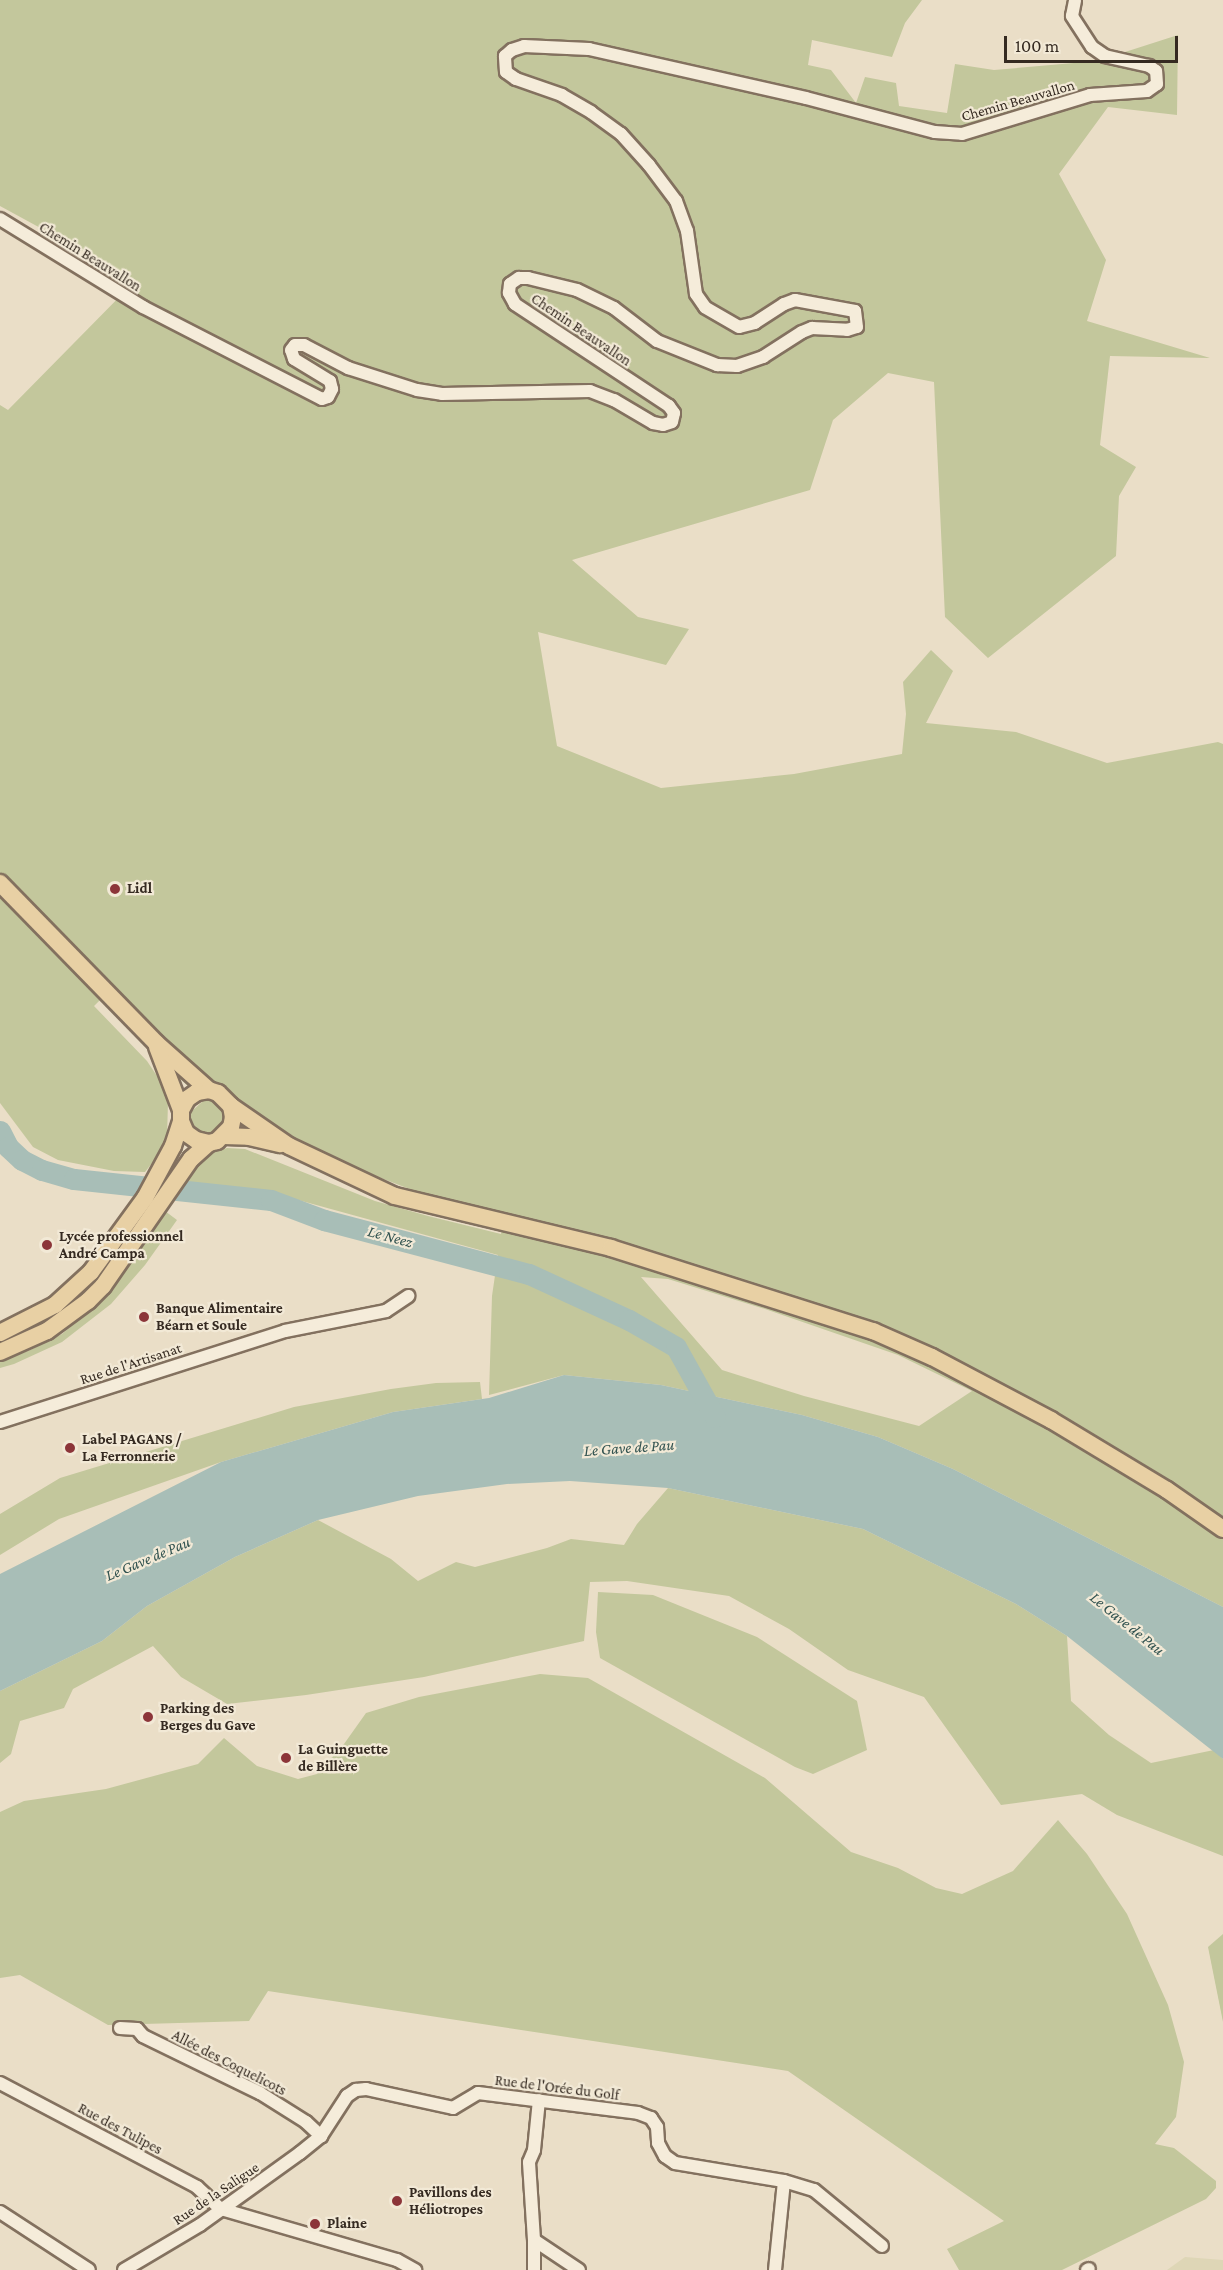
<!DOCTYPE html>
<html>
<head>
<meta charset="utf-8">
<style>
  body { margin:0 }
  #map { position:relative; width:1223px; height:2270px; overflow:hidden; background:#eadec7; font-family:"Crimson Pro",serif }
  div>[style] { position:absolute }
  [style*='--x'] { left:calc(var(--x)*1px); top:calc(var(--y)*1px); width:calc(var(--w)*1px); rotate:calc(var(--a)*1deg) }
  .farmland>* { inset:0; background:#ded6b6 }
  .green>* { inset:0; background:#c3c79c }
  .water>* { inset:0; background:#a8beb7 }
  .river>* { height:21px; margin:-10.5px; padding:0 10.5px; transform-origin:10.5px; border-radius:10.5px; background:#a8beb7 }
  .roads { filter:drop-shadow(2px 0 #83715f) drop-shadow(-2px 0 #83715f) drop-shadow(0 2px #83715f) drop-shadow(0 -2px #83715f) }
  .minor>* { height:12px; margin:-6px; padding:0 6px; transform-origin:6px; border-radius:6px; background:#f5ecda }
  .major>* { height:16px; margin:-8px; padding:0 8px; transform-origin:8px; border-radius:8px; background:#e8d0a4 }
  .dots>* { width:16px; height:16px; translate:-50% -50%; box-sizing:border-box; border:3px solid #f2e9d6; border-radius:50% }
  span { translate:-50% -50%; white-space:nowrap; text-align:center; line-height:1.15; -webkit-text-stroke:4.5px #f2e9d6; paint-order:stroke }
  .street-label { font-size:15px; color:#352a21 }
  .poi-label { font-size:15px; color:#352a21; font-weight:700 }
  .left { translate:0 -50%; text-align:left }
  .water-label { font-size:16px; color:#325350; font-style:italic }
  .scale { position:absolute; left:1004px; top:36px; width:174px; height:27px; box-sizing:border-box; border:3px solid #352a21; border-top:0; padding-left:8px; font-size:18px; line-height:21px; white-space:nowrap; color:#352a21; -webkit-text-stroke:4px #f2e9d6; paint-order:stroke }
</style>
</head>
<body>
<div id="map">
  <div class="farmland">
    <i style="clip-path:polygon(1185px 2257px,1223px 2260px,1223px 2270px,1167px 2270px)"></i>
  </div>
  <div class="green">
    <i style="clip-path:polygon(evenodd,0 0,922px 0,905px 23px,892px 57px,812px 40px,808px 65px,831px 70px,856px 103px,865px 77px,896px 83px,899px 106px,947px 113px,955px 64px,994px 70px,1097px 61px,1178px 35px,1177px 115px,1108px 107px,1059px 174px,1106px 260px,1087px 321px,1210px 358px,1110px 356px,1100px 445px,1136px 467px,1119px 496px,1116px 556px,988px 658px,945px 617px,934px 382px,888px 373px,833px 420px,810px 490px,572px 560px,638px 617px,689px 629px,666px 665px,538px 632px,557px 746px,661px 788px,794px 774px,902px 754px,906px 714px,903px 682px,931px 650px,953px 671px,926px 723px,1016px 732px,1107px 763px,1218px 742px,1223px 744px,1223px 1607px,953px 1469px,878px 1437px,802px 1415px,661px 1385px,564px 1375px,489px 1395px,492px 1296px,498px 1255px,280px 1195px,185px 1184px,194px 1168px,210px 1154px,227px 1148px,245px 1149px,375px 1201px,428px 1216px,501px 1234px,503px 1221px,462px 1209px,224px 1118px,216px 1131px,210px 1134px,199px 1132px,191px 1124px,191px 1112px,203px 1101px,100px 1000px,94px 1006px,147px 1061px,165px 1088px,168px 1102px,167px 1138px,160px 1153px,145px 1172px,114px 1171px,58px 1160px,33px 1147px,0 1103px,0 405px,8px 410px,136px 280px,0 206px,0 0,641px 1277px,668px 1279px,765px 1309px,898px 1355px,972px 1391px,919px 1426px,804px 1396px,722px 1370px,641px 1277px)"></i>
    <i style="clip-path:polygon(165px 1211px,177px 1220px,145px 1265px,111px 1304px,62px 1342px,14px 1364px,0 1368px,0 1361px,28px 1351px,62px 1334px,106px 1296px)"></i>
    <i style="clip-path:polygon(480px 1382px,482px 1399px,393px 1412px,221px 1462px,59px 1519px,0 1555px,0 1514px,60px 1478px,294px 1407px,391px 1389px,436px 1383px)"></i>
    <i style="clip-path:polygon(668px 1488px,863px 1529px,1016px 1604px,1067px 1636px,1071px 1701px,1109px 1735px,1151px 1763px,1214px 1750px,1223px 1759px,1223px 1856px,1117px 1815px,1082px 1794px,1001px 1805px,924px 1697px,848px 1670px,789px 1629px,729px 1596px,627px 1581px,590px 1582px,584px 1641px,424px 1677px,306px 1695px,227px 1704px,181px 1677px,153px 1646px,73px 1689px,64px 1708px,20px 1721px,11px 1754px,0 1763px,0 1691px,102px 1641px,147px 1606px,235px 1557px,318px 1520px,391px 1559px,418px 1581px,456px 1562px,475px 1567px,547px 1548px,571px 1539px,624px 1545px,637px 1524px)"></i>
    <i style="clip-path:polygon(598px 1592px,653px 1595px,757px 1637px,857px 1701px,867px 1750px,813px 1774px,795px 1767px,600px 1658px,596px 1632px)"></i>
    <i style="clip-path:polygon(540px 1674px,588px 1678px,765px 1778px,851px 1852px,898px 1868px,936px 1888px,962px 1894px,1013px 1871px,1058px 1820px,1087px 1854px,1127px 1914px,1168px 2005px,1184px 2062px,1176px 2117px,1155px 2144px,1174px 2148px,1216px 2181px,1216px 2188px,1206px 2199px,1062px 2270px,959px 2270px,947px 2249px,1004px 2221px,788px 2071px,268px 1991px,249px 2021px,108px 2025px,20px 1975px,0 1978px,0 1812px,24px 1801px,106px 1789px,198px 1764px,224px 1738px,257px 1766px,298px 1779px,317px 1774px,344px 1744px,366px 1713px,419px 1697px)"></i>
    <i style="clip-path:polygon(1223px 1934px,1223px 2022px,1208px 1947px)"></i>
  </div>
  <div class="water">
    <i style="clip-path:polygon(564px 1375px,661px 1385px,802px 1415px,878px 1437px,953px 1469px,1223px 1607px,1223px 1759px,1067px 1636px,1016px 1604px,863px 1529px,668px 1488px,570px 1481px,507px 1484px,418px 1496px,318px 1520px,235px 1557px,147px 1606px,102px 1641px,0 1691px,0 1574px,221px 1462px,393px 1412px,489px 1398px)"></i>
  </div>
  <div class="river">
    <i style="--x:0;--y:1131;--w:18;--a:63"></i>
    <i style="--x:8;--y:1147;--w:19;--a:43"></i>
    <i style="--x:22;--y:1160;--w:22;--a:27"></i>
    <i style="--x:42;--y:1170;--w:33;--a:16"></i>
    <i style="--x:74;--y:1179;--w:198;--a:6.1"></i>
    <i style="--x:271;--y:1200;--w:57;--a:20.7"></i>
    <i style="--x:324;--y:1220;--w:212;--a:14.8"></i>
    <i style="--x:529;--y:1274;--w:110;--a:24.7"></i>
    <i style="--x:629;--y:1320;--w:54;--a:29.9"></i>
    <i style="--x:676;--y:1347;--w:80;--a:60.9"></i>
  </div>
  <div class="roads">
    <div class="minor">
      <i style="--x:0;--y:219;--w:168;--a:31.6"></i>
      <i style="--x:143;--y:307;--w:201;--a:27.2"></i>
      <i style="--x:322;--y:399;--w:6;--a:-18"></i>
      <i style="--x:328;--y:397;--w:9;--a:-63"></i>
      <i style="--x:332;--y:389;--w:8;--a:-104"></i>
      <i style="--x:330;--y:381;--w:42;--a:-148.6"></i>
      <i style="--x:294;--y:359;--w:9;--a:-108"></i>
      <i style="--x:291;--y:350;--w:6;--a:-51"></i>
      <i style="--x:295;--y:345;--w:9;--a:0"></i>
      <i style="--x:304;--y:345;--w:50;--a:27.6"></i>
      <i style="--x:348;--y:368;--w:72;--a:17.7"></i>
      <i style="--x:417;--y:390;--w:25;--a:9"></i>
      <i style="--x:442;--y:394;--w:148;--a:-1.2"></i>
      <i style="--x:590;--y:391;--w:26;--a:21"></i>
      <i style="--x:614;--y:400;--w:45;--a:30.5"></i>
      <i style="--x:653;--y:423;--w:10;--a:11"></i>
      <i style="--x:663;--y:425;--w:9;--a:-18"></i>
      <i style="--x:672;--y:422;--w:9;--a:-77"></i>
      <i style="--x:674;--y:413;--w:9;--a:-126"></i>
      <i style="--x:669;--y:406;--w:185;--a:-146.5"></i>
      <i style="--x:515;--y:304;--w:13;--a:-119"></i>
      <i style="--x:509;--y:293;--w:9;--a:-84"></i>
      <i style="--x:510;--y:284;--w:11;--a:-34"></i>
      <i style="--x:519;--y:278;--w:9;--a:0"></i>
      <i style="--x:528;--y:278;--w:50;--a:13.8"></i>
      <i style="--x:577;--y:290;--w:41;--a:25.9"></i>
      <i style="--x:614;--y:308;--w:54;--a:37.5"></i>
      <i style="--x:657;--y:341;--w:65;--a:21.8"></i>
      <i style="--x:717;--y:365;--w:20;--a:3"></i>
      <i style="--x:737;--y:366;--w:28;--a:-19"></i>
      <i style="--x:763;--y:357;--w:46;--a:-32.7"></i>
      <i style="--x:802;--y:332;--w:11;--a:-22"></i>
      <i style="--x:812;--y:328;--w:35;--a:3"></i>
      <i style="--x:847;--y:330;--w:10;--a:-17"></i>
      <i style="--x:857;--y:327;--w:16;--a:-97"></i>
      <i style="--x:855;--y:311;--w:61;--a:-169.6"></i>
      <i style="--x:795;--y:300;--w:12;--a:160"></i>
      <i style="--x:784;--y:304;--w:35;--a:147"></i>
      <i style="--x:755;--y:323;--w:16;--a:166"></i>
      <i style="--x:739;--y:327;--w:39;--a:-150"></i>
      <i style="--x:705;--y:307;--w:16;--a:-125"></i>
      <i style="--x:696;--y:294;--w:64;--a:-98.1"></i>
      <i style="--x:687;--y:231;--w:32;--a:-110"></i>
      <i style="--x:676;--y:201;--w:45;--a:-126.9"></i>
      <i style="--x:649;--y:165;--w:42;--a:-132.1"></i>
      <i style="--x:621;--y:134;--w:37;--a:-144"></i>
      <i style="--x:591;--y:112;--w:34;--a:-150"></i>
      <i style="--x:562;--y:95;--w:49;--a:-160.8"></i>
      <i style="--x:516;--y:79;--w:12;--a:-145"></i>
      <i style="--x:506;--y:72;--w:16;--a:-94"></i>
      <i style="--x:505;--y:56;--w:9;--a:-41"></i>
      <i style="--x:512;--y:50;--w:13;--a:-18"></i>
      <i style="--x:524;--y:46;--w:65;--a:2.6"></i>
      <i style="--x:589;--y:49;--w:222;--a:12.7"></i>
      <i style="--x:806;--y:98;--w:133;--a:14.8"></i>
      <i style="--x:935;--y:132;--w:27;--a:4"></i>
      <i style="--x:962;--y:134;--w:134;--a:-16.9"></i>
      <i style="--x:1090;--y:95;--w:57;--a:-4"></i>
      <i style="--x:1147;--y:91;--w:12;--a:-35"></i>
      <i style="--x:1157;--y:84;--w:13;--a:-94"></i>
      <i style="--x:1156;--y:71;--w:9;--a:-144"></i>
      <i style="--x:1149;--y:66;--w:45;--a:-167.2"></i>
      <i style="--x:1105;--y:56;--w:16;--a:-145"></i>
      <i style="--x:1092;--y:47;--w:37;--a:-123"></i>
      <i style="--x:1072;--y:16;--w:16;--a:-79"></i>
      <i style="--x:0;--y:1422;--w:299;--a:-17.7"></i>
      <i style="--x:285;--y:1331;--w:103;--a:-11.2"></i>
      <i style="--x:386;--y:1311;--w:27;--a:-34"></i>
      <i style="--x:120;--y:2028;--w:17;--a:3"></i>
      <i style="--x:137;--y:2029;--w:9;--a:49"></i>
      <i style="--x:143;--y:2036;--w:130;--a:26"></i>
      <i style="--x:260;--y:2093;--w:54;--a:32.2"></i>
      <i style="--x:306;--y:2122;--w:21;--a:43"></i>
      <i style="--x:0;--y:2083;--w:223;--a:27.8"></i>
      <i style="--x:197;--y:2187;--w:33;--a:43"></i>
      <i style="--x:221;--y:2209;--w:183;--a:16.2"></i>
      <i style="--x:397;--y:2260;--w:21;--a:29"></i>
      <i style="--x:0;--y:2212;--w:106;--a:33.1"></i>
      <i style="--x:534;--y:2240;--w:78;--a:-93.7"></i>
      <i style="--x:529;--y:2162;--w:13;--a:-67"></i>
      <i style="--x:534;--y:2150;--w:50;--a:-84.3"></i>
      <i style="--x:124;--y:2270;--w:88;--a:-30.6"></i>
      <i style="--x:200;--y:2225;--w:123;--a:-35.8"></i>
      <i style="--x:300;--y:2153;--w:27;--a:-39"></i>
      <i style="--x:321;--y:2136;--w:48;--a:-57"></i>
      <i style="--x:347;--y:2096;--w:11;--a:-34"></i>
      <i style="--x:356;--y:2090;--w:10;--a:-6"></i>
      <i style="--x:366;--y:2089;--w:89;--a:12.3"></i>
      <i style="--x:453;--y:2108;--w:29;--a:-31"></i>
      <i style="--x:478;--y:2093;--w:161;--a:7.1"></i>
      <i style="--x:638;--y:2113;--w:14;--a:21"></i>
      <i style="--x:651;--y:2118;--w:11;--a:56"></i>
      <i style="--x:657;--y:2127;--w:16;--a:86"></i>
      <i style="--x:658;--y:2143;--w:15;--a:62"></i>
      <i style="--x:665;--y:2156;--w:12;--a:35"></i>
      <i style="--x:675;--y:2163;--w:110;--a:9.4"></i>
      <i style="--x:784;--y:2181;--w:31;--a:17"></i>
      <i style="--x:814;--y:2190;--w:88;--a:39.5"></i>
      <i style="--x:534;--y:2270;--w:30;--a:-90"></i>
      <i style="--x:534;--y:2240;--w:54;--a:33.7"></i>
      <i style="--x:775;--y:2270;--w:89;--a:-84.2"></i>
      <i style="--x:1087;--y:2270;--w:2;--a:-27"></i>
    </div>
    <div class="major">
      <i style="--x:0;--y:883;--w:223;--a:45.7"></i>
      <i style="--x:156;--y:1043;--w:71;--a:41.6"></i>
      <i style="--x:157;--y:1047;--w:67;--a:69.1"></i>
      <i style="--x:231;--y:1106;--w:11;--a:80"></i>
      <i style="--x:233;--y:1117;--w:10;--a:101"></i>
      <i style="--x:231;--y:1127;--w:20;--a:135"></i>
      <i style="--x:217;--y:1141;--w:8;--a:166"></i>
      <i style="--x:209;--y:1143;--w:13;--a:-167"></i>
      <i style="--x:196;--y:1140;--w:12;--a:-145"></i>
      <i style="--x:186;--y:1133;--w:13;--a:-113"></i>
      <i style="--x:181;--y:1121;--w:11;--a:-90"></i>
      <i style="--x:181;--y:1110;--w:13;--a:-61"></i>
      <i style="--x:187;--y:1099;--w:12;--a:-35"></i>
      <i style="--x:197;--y:1092;--w:12;--a:-9"></i>
      <i style="--x:209;--y:1090;--w:9;--a:18"></i>
      <i style="--x:218;--y:1093;--w:18;--a:45"></i>
      <i style="--x:231;--y:1106;--w:70;--a:34.6"></i>
      <i style="--x:289;--y:1146;--w:117;--a:25.3"></i>
      <i style="--x:395;--y:1196;--w:222;--a:13.5"></i>
      <i style="--x:611;--y:1248;--w:275;--a:17.6"></i>
      <i style="--x:873;--y:1331;--w:64;--a:23.8"></i>
      <i style="--x:932;--y:1357;--w:135;--a:27.9"></i>
      <i style="--x:1051;--y:1420;--w:135;--a:31.1"></i>
      <i style="--x:1167;--y:1490;--w:68;--a:34.9"></i>
      <i style="--x:224;--y:1136;--w:25;--a:2"></i>
      <i style="--x:249;--y:1137;--w:32;--a:13"></i>
      <i style="--x:0;--y:1333;--w:62;--a:-27"></i>
      <i style="--x:55;--y:1305;--w:49;--a:-42.5"></i>
      <i style="--x:91;--y:1272;--w:92;--a:-53.9"></i>
      <i style="--x:145;--y:1198;--w:59;--a:-61.7"></i>
      <i style="--x:173;--y:1146;--w:26;--a:-72"></i>
      <i style="--x:0;--y:1352;--w:51;--a:-24.1"></i>
      <i style="--x:47;--y:1331;--w:51;--a:-36.2"></i>
      <i style="--x:88;--y:1301;--w:21;--a:-45"></i>
      <i style="--x:103;--y:1286;--w:155;--a:-55.3"></i>
      <i style="--x:191;--y:1159;--w:24;--a:-42"></i>
    </div>
  </div>
  <div class="dots">
    <i style="left:115px;top:889px;background:#8c3539"></i>
    <i style="left:47px;top:1245px;background:#8c3539"></i>
    <i style="left:144px;top:1317px;background:#8c3539"></i>
    <i style="left:70px;top:1448px;background:#8c3539"></i>
    <i style="left:148px;top:1717px;background:#8c3539"></i>
    <i style="left:286px;top:1758px;background:#8c3539"></i>
    <i style="left:397px;top:2201px;background:#8c3539"></i>
    <i style="left:315px;top:2224px;background:#8c3539"></i>
  </div>
  <div class="street-label">
    <span style="left:1018px;top:101px;rotate:-16deg">Chemin Beauvallon</span>
    <span style="left:90px;top:257px;rotate:32deg">Chemin Beauvallon</span>
    <span style="left:581px;top:330px;rotate:34deg">Chemin Beauvallon</span>
    <span style="left:131px;top:1364px;rotate:-18deg">Rue de l'Artisanat</span>
    <span style="left:229px;top:2063px;rotate:27deg">Allée des Coquelicots</span>
    <span style="left:557px;top:2088px;rotate:7deg">Rue de l'Orée du Golf</span>
    <span style="left:120px;top:2129px;rotate:28deg">Rue des Tulipes</span>
    <span style="left:216px;top:2194px;rotate:-34deg">Rue de la Saligue</span>
  </div>
  <div class="poi-label">
    <span class="left" style="left:127px;top:889px">Lidl</span>
    <span class="left" style="left:59px;top:1245px">Lycée professionnel<br>André Campa</span>
    <span class="left" style="left:156px;top:1317px">Banque Alimentaire<br>Béarn et Soule</span>
    <span class="left" style="left:82px;top:1448px">Label PAGANS /<br>La Ferronnerie</span>
    <span class="left" style="left:160px;top:1717px">Parking des<br>Berges du Gave</span>
    <span class="left" style="left:298px;top:1758px">La Guinguette<br>de Billère</span>
    <span class="left" style="left:409px;top:2201px">Pavillons des<br>Héliotropes</span>
    <span class="left" style="left:327px;top:2224px">Plaine</span>
  </div>
  <div class="water-label">
    <span style="left:390px;top:1237px;rotate:15deg">Le Neez</span>
    <span style="left:629px;top:1448px;rotate:-4deg">Le Gave de Pau</span>
    <span style="left:148px;top:1559px;rotate:-23deg">Le Gave de Pau</span>
    <span style="left:1127px;top:1624px;rotate:39deg">Le Gave de Pau</span>
  </div>
  <div class="scale">100 m</div>
</div>
</body>
</html>
